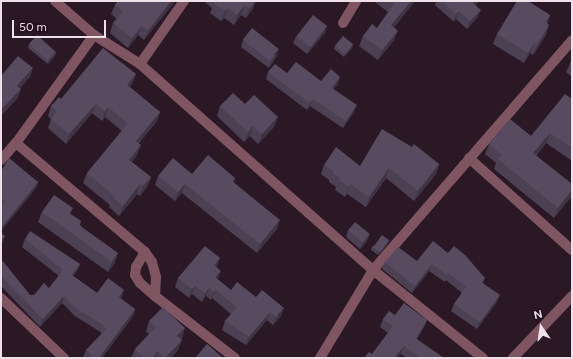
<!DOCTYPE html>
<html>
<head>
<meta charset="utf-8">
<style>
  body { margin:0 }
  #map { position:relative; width:573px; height:359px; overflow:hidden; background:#2a1825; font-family:Figtree,sans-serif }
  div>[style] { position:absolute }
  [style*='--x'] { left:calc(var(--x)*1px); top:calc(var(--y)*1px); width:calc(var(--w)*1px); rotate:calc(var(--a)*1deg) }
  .street>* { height:10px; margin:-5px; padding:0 5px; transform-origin:5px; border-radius:5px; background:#7e5561 }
  .wall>* { inset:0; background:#4c4053 }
  .shaded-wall>* { inset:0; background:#3e3443 }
  .building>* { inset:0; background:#584b60; transform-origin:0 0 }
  span { translate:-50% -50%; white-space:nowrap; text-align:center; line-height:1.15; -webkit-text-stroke:3px #200e1c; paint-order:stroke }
  .frame { position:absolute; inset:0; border:2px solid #ede0e9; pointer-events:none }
  .north { position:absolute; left:521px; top:307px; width:40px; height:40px; -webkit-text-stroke:3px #200e1c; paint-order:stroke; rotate:347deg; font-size:11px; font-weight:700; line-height:16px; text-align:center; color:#ede0e9 }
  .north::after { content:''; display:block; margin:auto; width:14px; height:18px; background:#ede0e9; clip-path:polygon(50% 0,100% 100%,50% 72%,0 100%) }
  .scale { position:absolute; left:12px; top:20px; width:94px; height:18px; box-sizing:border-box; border:2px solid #ede0e9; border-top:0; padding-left:5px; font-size:12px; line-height:14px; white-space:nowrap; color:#ede0e9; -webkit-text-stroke:3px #200e1c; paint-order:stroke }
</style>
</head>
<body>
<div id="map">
  <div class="street">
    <i style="--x:55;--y:1;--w:52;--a:41.1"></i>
    <i style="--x:94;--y:35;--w:54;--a:32.2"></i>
    <i style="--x:140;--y:64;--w:311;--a:41.5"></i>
    <i style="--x:373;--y:270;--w:141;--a:38.7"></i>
    <i style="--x:343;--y:23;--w:26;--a:-59"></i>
    <i style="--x:94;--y:35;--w:133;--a:125.8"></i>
    <i style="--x:16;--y:143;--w:169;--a:40.2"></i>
    <i style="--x:145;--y:252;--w:12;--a:55"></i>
    <i style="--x:152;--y:262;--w:16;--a:75"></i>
    <i style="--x:156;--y:277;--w:19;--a:93"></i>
    <i style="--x:155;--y:296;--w:101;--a:37.8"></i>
    <i style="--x:140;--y:64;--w:77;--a:-55.1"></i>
    <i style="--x:469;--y:158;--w:138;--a:41.8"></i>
    <i style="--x:1;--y:160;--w:23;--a:-49"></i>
    <i style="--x:145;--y:252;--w:17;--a:121"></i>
    <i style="--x:136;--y:267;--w:8;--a:97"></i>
    <i style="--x:135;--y:275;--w:9;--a:58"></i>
    <i style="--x:140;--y:283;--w:20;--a:41"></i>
    <i style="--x:1;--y:298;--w:87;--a:43.6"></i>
    <i style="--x:320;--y:358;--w:103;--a:-58.9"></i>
    <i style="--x:373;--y:270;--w:304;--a:-49.1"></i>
    <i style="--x:513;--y:358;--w:86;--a:-46.4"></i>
  </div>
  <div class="wall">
    <i style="clip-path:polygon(118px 1px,174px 1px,173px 4px,144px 40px,138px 35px,128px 48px,110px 33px,113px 23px,117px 19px,111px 14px,115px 5px)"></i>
    <i style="clip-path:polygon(205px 1px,256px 1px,253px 9px,246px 18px,241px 15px,234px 25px,224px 18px,221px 21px,210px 13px,212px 8px,205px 2px)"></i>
    <i style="clip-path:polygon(376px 1px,415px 1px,394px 27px,394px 40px,378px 60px,359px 46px,363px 36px,377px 28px,388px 12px,375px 2px)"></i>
    <i style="clip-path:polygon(436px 1px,479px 1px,476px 5px,478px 17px,467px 29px,456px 19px,454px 22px,435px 5px)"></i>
    <i style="clip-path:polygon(550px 15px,547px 23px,546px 35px,533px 55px,530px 53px,524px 63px,493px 44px,497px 34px)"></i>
    <i style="clip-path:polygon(325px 33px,307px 54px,293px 43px,296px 36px)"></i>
    <i style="clip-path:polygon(243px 40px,277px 56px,269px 68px,241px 47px)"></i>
    <i style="clip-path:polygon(29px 44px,56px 52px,55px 56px,48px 64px,28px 48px)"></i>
    <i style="clip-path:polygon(353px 44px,352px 48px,344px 57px,334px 49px,335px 46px)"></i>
    <i style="clip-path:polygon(572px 60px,572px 77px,566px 72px,570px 63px)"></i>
    <i style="clip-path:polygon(268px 72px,287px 73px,321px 81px,338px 84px,333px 89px,354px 112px,343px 128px,310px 106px,307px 110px,266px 79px)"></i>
    <i style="clip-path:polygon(136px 74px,132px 84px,130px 87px,160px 112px,157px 121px,139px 143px,137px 155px,132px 162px,151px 177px,147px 187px,140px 196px,137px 194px,119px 216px,109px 207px,110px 205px,83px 183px,87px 173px,122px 131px,105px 117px,102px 121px,92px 113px,66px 144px,48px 128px,51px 119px,48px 116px,51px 106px,61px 99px)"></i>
    <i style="clip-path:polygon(572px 99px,572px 161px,546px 143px,536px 156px,572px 184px,572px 195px,571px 197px,554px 218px,494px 169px,496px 163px,485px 154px,489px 144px,531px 136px)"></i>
    <i style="clip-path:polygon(245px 104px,274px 127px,258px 144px,250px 136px,244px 142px,217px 116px,220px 106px)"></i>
    <i style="clip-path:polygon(439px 164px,436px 174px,414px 201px,386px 178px,366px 207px,347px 194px,345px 197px,335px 190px,336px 187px,329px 182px,329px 180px,321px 174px,324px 165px,360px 166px)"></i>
    <i style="clip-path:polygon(1px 171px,38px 182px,36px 188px,1px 231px)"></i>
    <i style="clip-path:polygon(192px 174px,235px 178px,234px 182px,277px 229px,257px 253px,182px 193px,175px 201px,155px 185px,158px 176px)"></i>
    <i style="clip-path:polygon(73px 208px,70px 214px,81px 221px,80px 225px,115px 263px,108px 272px,38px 222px,42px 212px)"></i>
    <i style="clip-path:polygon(348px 230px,367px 241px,360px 249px,346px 237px)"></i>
    <i style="clip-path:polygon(25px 239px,80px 264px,77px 271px,73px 276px,97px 293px,122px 297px,121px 299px,135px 309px,133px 316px,102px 358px,84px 358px,83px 357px,86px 350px,102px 334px,99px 331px,75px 316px,62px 303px,40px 327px,1px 286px,1px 259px,30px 295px,34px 295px,49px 288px,59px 276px,22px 247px)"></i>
    <i style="clip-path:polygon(387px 244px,378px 255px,371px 250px,372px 246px)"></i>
    <i style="clip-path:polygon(448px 253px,485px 278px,483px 283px,497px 302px,477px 329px,451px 311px,454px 304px,462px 293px,446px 280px,445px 282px,429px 271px,412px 293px,382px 269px,385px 262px,417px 261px)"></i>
    <i style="clip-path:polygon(220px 258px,216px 267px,217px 279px,231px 290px,281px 316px,273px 325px,267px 320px,246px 345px,222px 330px,225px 321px,231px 314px,212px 298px,211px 300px,206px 296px,202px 302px,192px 294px,189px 298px,175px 287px,178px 278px)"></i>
    <i style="clip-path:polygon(395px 315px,427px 320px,424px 327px,417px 339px,444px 358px,407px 358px,401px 354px,372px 354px,388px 333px,380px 327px,383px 319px)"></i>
    <i style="clip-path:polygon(149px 321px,182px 339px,181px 340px,178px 350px,171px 358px,131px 358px,135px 349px,149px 334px,146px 331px)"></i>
  </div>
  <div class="shaded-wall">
    <i style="clip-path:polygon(171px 1px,174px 1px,173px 4px,144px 40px,148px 31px)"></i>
    <i style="clip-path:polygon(255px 1px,256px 1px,253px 9px,246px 18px,250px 8px)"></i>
    <i style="clip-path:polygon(411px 1px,415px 1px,388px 35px,391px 25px)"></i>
    <i style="clip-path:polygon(475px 1px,479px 1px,471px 11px,473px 3px)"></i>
    <i style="clip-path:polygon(245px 5px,241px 15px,234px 25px,237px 15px)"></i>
    <i style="clip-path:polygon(228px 8px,224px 18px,221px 21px,225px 11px)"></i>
    <i style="clip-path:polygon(481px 10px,478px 17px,467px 29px,470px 21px)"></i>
    <i style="clip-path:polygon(459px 11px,456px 19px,454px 22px,456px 14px)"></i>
    <i style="clip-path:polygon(550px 15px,547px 25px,546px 22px)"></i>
    <i style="clip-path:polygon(549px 25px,546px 35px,533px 55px,537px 45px)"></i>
    <i style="clip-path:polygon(142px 26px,138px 35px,128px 48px,132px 38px)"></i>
    <i style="clip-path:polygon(327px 26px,325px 33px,307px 54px,310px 47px)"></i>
    <i style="clip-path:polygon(398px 31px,394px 40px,378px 60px,382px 50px)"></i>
    <i style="clip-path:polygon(534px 43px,530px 53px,524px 63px,528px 53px)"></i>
    <i style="clip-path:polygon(353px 44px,352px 48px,344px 57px,345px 54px)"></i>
    <i style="clip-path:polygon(279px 49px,277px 56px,269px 68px,271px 62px)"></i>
    <i style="clip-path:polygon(56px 52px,55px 56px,48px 64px,49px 60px)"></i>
    <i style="clip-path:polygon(33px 68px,30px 77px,14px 95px,17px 86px)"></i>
    <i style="clip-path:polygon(136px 74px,132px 84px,123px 94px,127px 85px)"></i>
    <i style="clip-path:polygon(340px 77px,338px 84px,329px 95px,332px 88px)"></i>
    <i style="clip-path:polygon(21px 89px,18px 98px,1px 116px,1px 110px)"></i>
    <i style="clip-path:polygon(313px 99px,310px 106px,307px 110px,310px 103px)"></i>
    <i style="clip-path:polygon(96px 104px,92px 113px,66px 144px,69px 134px)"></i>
    <i style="clip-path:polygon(357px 105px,354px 112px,343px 128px,346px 121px)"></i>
    <i style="clip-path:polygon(108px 107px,105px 117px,102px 121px,105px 111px)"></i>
    <i style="clip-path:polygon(160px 112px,157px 121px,133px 151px,136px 141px)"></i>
    <i style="clip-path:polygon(278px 117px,274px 127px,258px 144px,262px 134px)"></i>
    <i style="clip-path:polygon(253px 126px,250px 136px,244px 142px,248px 132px)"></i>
    <i style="clip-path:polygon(550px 133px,546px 143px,529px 163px,533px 153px)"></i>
    <i style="clip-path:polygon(141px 145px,137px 155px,126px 169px,129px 160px)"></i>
    <i style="clip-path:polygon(439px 164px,436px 174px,414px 201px,418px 191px)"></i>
    <i style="clip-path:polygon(389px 168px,386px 178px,366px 207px,369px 197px)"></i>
    <i style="clip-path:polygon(151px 177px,147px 187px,140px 196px,143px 186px)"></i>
    <i style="clip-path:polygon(38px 182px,36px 188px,1px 231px,1px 228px)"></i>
    <i style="clip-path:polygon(140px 184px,137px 194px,119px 216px,123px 206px)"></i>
    <i style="clip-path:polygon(185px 184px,182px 193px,175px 201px,178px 192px)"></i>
    <i style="clip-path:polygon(351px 184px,347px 194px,345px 197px,349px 187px)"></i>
    <i style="clip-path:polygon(572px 190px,571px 197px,554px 218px,558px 208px)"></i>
    <i style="clip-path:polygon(280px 220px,277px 229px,257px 253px,260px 244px)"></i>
    <i style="clip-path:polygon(370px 234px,367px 241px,360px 249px,363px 242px)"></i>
    <i style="clip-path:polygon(5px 236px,3px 242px,1px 244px,1px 241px)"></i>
    <i style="clip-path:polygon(389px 240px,387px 244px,378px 255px,379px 251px)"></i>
    <i style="clip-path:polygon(118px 253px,115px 263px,108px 272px,112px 262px)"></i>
    <i style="clip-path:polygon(220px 258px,217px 266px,211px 274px,214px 265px)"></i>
    <i style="clip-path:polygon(80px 264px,77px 271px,69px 283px,72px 275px)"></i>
    <i style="clip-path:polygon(432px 264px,429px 271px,412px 293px,415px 286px)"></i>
    <i style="clip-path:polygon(221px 271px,218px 279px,215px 277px)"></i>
    <i style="clip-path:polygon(195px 286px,192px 294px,189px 298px,192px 289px)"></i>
    <i style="clip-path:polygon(209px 288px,206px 296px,202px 302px,205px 293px)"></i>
    <i style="clip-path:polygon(124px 290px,122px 297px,117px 305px,119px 297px)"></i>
    <i style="clip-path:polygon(216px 290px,211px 300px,214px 292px)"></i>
    <i style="clip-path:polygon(500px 295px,497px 302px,477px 329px,480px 322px)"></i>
    <i style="clip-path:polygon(64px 296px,62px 303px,40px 327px,43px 319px)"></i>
    <i style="clip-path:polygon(284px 308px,281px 316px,273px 325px,276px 317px)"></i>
    <i style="clip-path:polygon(135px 309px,133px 316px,102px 358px,99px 358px)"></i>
    <i style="clip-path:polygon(270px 312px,267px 320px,246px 345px,249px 337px)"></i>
    <i style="clip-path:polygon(427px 320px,424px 327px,413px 346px,416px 339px)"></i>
    <i style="clip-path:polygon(185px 328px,182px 339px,174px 347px,177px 336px)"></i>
    <i style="clip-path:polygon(182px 340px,178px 350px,171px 358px,165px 358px)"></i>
    <i style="clip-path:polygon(404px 346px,401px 354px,397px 358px,394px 358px)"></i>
    <i style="clip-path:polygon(158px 351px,156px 358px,152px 358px)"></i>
  </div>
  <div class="building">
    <i style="clip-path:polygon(118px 1px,171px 1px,148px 31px,142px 26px,132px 38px,113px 23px,123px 11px,115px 5px)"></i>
    <i style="clip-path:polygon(215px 1px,255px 1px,250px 8px,245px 5px,237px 15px,228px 8px,225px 11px,213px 3px)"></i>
    <i style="clip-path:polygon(390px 1px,411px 1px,391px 25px,398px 31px,382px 50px,363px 36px,372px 24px,377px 28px,394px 4px)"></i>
    <i style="clip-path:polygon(442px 1px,475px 1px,473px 3px,481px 10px,470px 21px,459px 11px,456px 14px)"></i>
    <i style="clip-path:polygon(517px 1px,528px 1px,550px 15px,546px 22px,549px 25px,537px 45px,534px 43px,528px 53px,497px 34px)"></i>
    <i style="left:313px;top:15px;width:18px;height:27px;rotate:38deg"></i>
    <i style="left:252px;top:28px;width:34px;height:15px;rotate:38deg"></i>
    <i style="left:37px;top:35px;width:25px;height:12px;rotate:42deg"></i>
    <i style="left:343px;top:36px;width:13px;height:13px;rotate:39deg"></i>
    <i style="clip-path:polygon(103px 48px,136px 74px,127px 85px,160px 112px,136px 141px,141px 145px,129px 160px,151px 177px,143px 186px,140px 184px,123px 206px,113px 198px,114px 196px,87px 173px,128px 123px,108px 107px,105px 111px,96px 104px,69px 134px,51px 119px,57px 111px,51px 106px,59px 97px,61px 99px)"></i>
    <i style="clip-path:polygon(18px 56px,33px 68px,17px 86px,21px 89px,1px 110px,1px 76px)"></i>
    <i style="clip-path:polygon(572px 60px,572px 65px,570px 63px)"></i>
    <i style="clip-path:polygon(296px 62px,321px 81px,331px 69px,340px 77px,332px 88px,357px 105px,346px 121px,313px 99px,310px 103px,268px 72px,275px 64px,287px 73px)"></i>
    <i style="clip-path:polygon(233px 93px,245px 104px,254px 95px,278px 117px,262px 134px,253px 126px,248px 132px,220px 106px)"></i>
    <i style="clip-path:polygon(565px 94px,572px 99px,572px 148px,550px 133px,533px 153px,572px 184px,572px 190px,558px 208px,498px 159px,502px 155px,489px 144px,510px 119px,531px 136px)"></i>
    <i style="clip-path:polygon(382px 129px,412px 147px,414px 144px,439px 164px,418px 191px,389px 168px,369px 197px,351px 184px,349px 187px,339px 180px,340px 178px,332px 172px,333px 170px,324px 165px,336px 147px,360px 166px)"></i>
    <i style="clip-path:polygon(208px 155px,235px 178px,232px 181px,280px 220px,260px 244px,185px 184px,178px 192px,158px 176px,173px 158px,192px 174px)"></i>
    <i style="clip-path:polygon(9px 158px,38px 182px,1px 228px,1px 206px,5px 201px,1px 197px,1px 171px)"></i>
    <i style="clip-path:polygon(54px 195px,73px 208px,69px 213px,81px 221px,79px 225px,118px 253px,112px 262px,42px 212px)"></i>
    <i style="left:355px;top:222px;width:19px;height:11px;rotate:39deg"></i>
    <i style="clip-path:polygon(30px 231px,80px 264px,72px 275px,97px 293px,108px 278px,124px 290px,119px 297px,135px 309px,99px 358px,94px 358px,86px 350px,106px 329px,102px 324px,77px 309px,64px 296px,43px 319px,1px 276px,1px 259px,30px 295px,34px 295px,44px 283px,49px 288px,63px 270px,25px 239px)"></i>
    <i style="clip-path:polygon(1px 233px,5px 236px,1px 241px)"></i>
    <i style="left:382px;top:235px;width:9px;height:15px;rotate:36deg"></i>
    <i style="clip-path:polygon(433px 241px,448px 253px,454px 246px,465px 255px,485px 278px,481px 282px,500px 295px,480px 322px,454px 304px,466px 287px,449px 273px,447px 275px,432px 264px,415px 286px,385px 262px,398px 247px,417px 261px)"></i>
    <i style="clip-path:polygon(205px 246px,220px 258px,214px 265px,221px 271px,215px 277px,231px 290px,237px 282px,256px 297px,262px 290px,284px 308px,276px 317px,270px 312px,249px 337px,225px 321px,237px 307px,216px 290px,214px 292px,209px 288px,205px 293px,195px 286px,192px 289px,178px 278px)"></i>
    <i style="clip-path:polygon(404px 303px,427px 320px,416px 339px,444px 358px,421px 358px,404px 346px,394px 358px,364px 358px,369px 352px,372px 354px,393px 326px,383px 319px,389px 311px,395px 315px)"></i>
    <i style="clip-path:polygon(163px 307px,185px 328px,177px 336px,182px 340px,165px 358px,158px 351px,152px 358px,144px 358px,135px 349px,156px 327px,149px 321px)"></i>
    <i style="clip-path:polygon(207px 344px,223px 358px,198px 358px,196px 357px)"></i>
  </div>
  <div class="frame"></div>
  <div class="north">N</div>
  <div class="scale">50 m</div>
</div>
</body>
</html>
